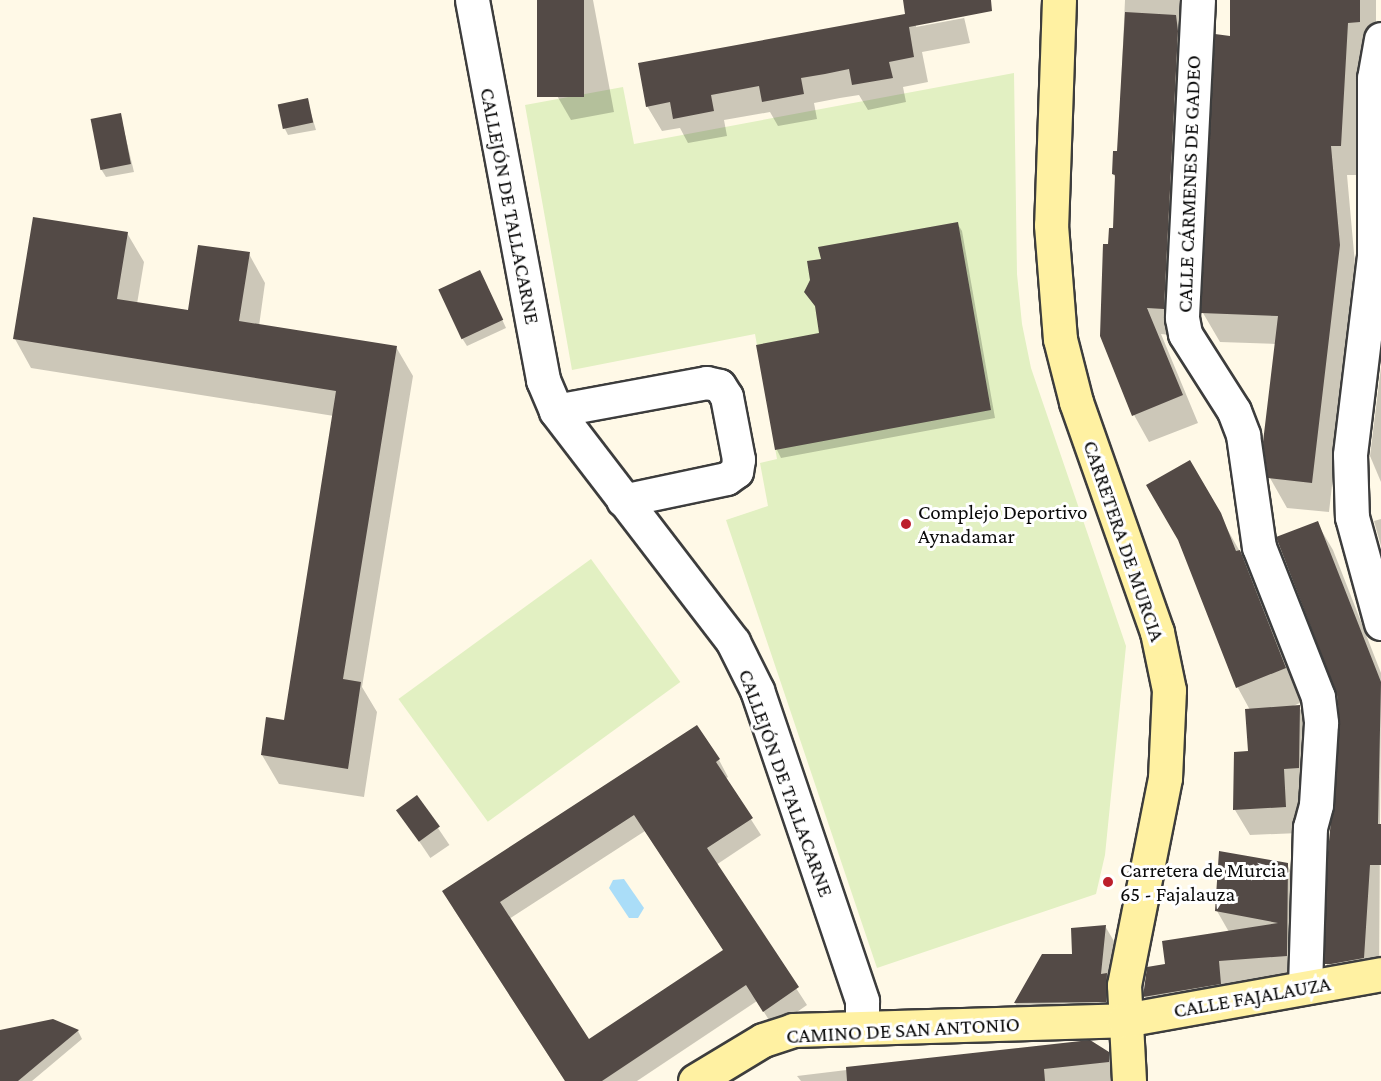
<!DOCTYPE html>
<html>
<head>
<meta charset="utf-8">
<style>
  body { margin:0 }
  #map { position:relative; width:1381px; height:1081px; overflow:hidden; background:#fff9e7; font-family:"Crimson Pro",serif }
  div>[style] { position:absolute }
  [style*='--x'] { left:calc(var(--x)*1px); top:calc(var(--y)*1px); width:calc(var(--w)*1px); rotate:calc(var(--a)*1deg) }
  .pitch>* { inset:0; background:#e2f0c2; transform-origin:0 0 }
  .water>* { inset:0; background:#aaddf8 }
  .shadow>* { inset:0; background:#0003; transform-origin:0 0 }
  .building>* { inset:0; background:#534a46; transform-origin:0 0 }
  .roads { filter:drop-shadow(2px 0 #3d3d3d) drop-shadow(-2px 0 #3d3d3d) drop-shadow(0 2px #3d3d3d) drop-shadow(0 -2px #3d3d3d) }
  .minor>* { height:32px; margin:-16px; padding:0 16px; transform-origin:16px; border-radius:16px; background:#fff }
  .tertiary>* { height:33px; margin:-16.5px; padding:0 16.5px; transform-origin:16.5px; border-radius:16.5px; background:#fff }
  .secondary>* { height:33px; margin:-16.5px; padding:0 16.5px; transform-origin:16.5px; border-radius:16.5px; background:#fff1a2 }
  .dots>* { width:16px; height:16px; translate:-50% -50%; box-sizing:border-box; border:3px solid #fff; border-radius:50% }
  span { translate:-50% -50%; white-space:nowrap; text-align:center; line-height:1.15; -webkit-text-stroke:6px #fff; paint-order:stroke }
  .street-label { font-size:21px; color:#0a0a0a }
  .poi-label { font-size:21px; color:#0a0a0a }
  .left { translate:0 -50%; text-align:left }
</style>
</head>
<body>
<div id="map">
  <div class="pitch">
    <i style="clip-path:polygon(1014px 73px,1017px 274px,1022px 324px,1031px 368px,1126px 646px,1105px 855px,1096px 894px,877px 968px,726px 520px,768px 506px,760px 463px,777px 459px,755px 334px,572px 370px,525px 105px,623px 87px,634px 144px)"></i>
    <i style="left:591px;top:559px;width:152px;height:238px;rotate:54deg"></i>
  </div>
  <div class="water">
    <i style="clip-path:polygon(624px 879px,644px 908px,638px 918px,629px 918px,609px 888px,613px 880px)"></i>
  </div>
  <div class="shadow">
    <i style="clip-path:polygon(539px 0,593px 0,614px 112px,571px 120px,556px 94px)"></i>
    <i style="clip-path:polygon(evenodd,904px 0,960px 0,970px 43px,922px 52px,928px 82px,903px 87px,906px 102px,868px 110px,859px 95px,840px 98px,814px 103px,817px 119px,778px 126px,770px 112px,724px 120px,727px 136px,688px 143px,680px 128px,662px 131px,647px 106px,907px 15px,904px 0,964px 15px,964px 18px,916px 27px,916px 24px,964px 15px)"></i>
    <i style="clip-path:polygon(1125px 0,1189px 0,1179px 336px,1161px 334px,1198px 423px,1149px 442px,1134px 415px,1110px 245px,1114px 229px,1117px 180px,1113px 174px,1118px 153px)"></i>
    <i style="clip-path:polygon(1232px 0,1376px 0,1376px 51px,1364px 52px,1357px 175px,1347px 175px,1356px 275px,1329px 512px,1287px 508px,1270px 478px,1276px 344px,1220px 342px,1203px 313px,1232px 37px)"></i>
    <i style="clip-path:polygon(307px 100px,316px 130px,288px 135px,284px 127px)"></i>
    <i style="clip-path:polygon(120px 114px,134px 172px,106px 177px,101px 169px)"></i>
    <i style="clip-path:polygon(957px 223px,962px 231px,995px 418px,781px 458px,777px 450px,821px 334px,817px 309px,805px 292px,822px 260px)"></i>
    <i style="clip-path:polygon(127px 233px,144px 262px,137px 304px,189px 312px,249px 254px,265px 283px,259px 326px,396px 347px,413px 376px,362px 687px,377px 712px,364px 797px,279px 784px,262px 755px,285px 722px,334px 416px,31px 368px,15px 339px)"></i>
    <i style="clip-path:polygon(484px 280px,506px 328px,467px 346px,462px 338px)"></i>
    <i style="clip-path:polygon(1381px 367px,1381px 482px,1370px 456px)"></i>
    <i style="clip-path:polygon(1189px 462px,1259px 585px,1304px 701px,1291px 707px,1299px 707px,1314px 732px,1313px 793px,1298px 794px,1299px 833px,1250px 835px,1235px 810px,1250px 753px,1250px 710px,1238px 688px,1179px 540px)"></i>
    <i style="clip-path:polygon(1381px 519px,1381px 546px,1374px 521px)"></i>
    <i style="clip-path:polygon(1317px 523px,1333px 550px,1381px 673px,1379px 985px,1342px 990px,1326px 963px,1341px 724px)"></i>
    <i style="clip-path:polygon(evenodd,719px 760px,728px 777px,725px 779px,761px 835px,716px 865px,807px 1005px,774px 1028px,757px 1001px,637px 1081px,565px 1081px,453px 908px,719px 760px,645px 831px,724px 951px,588px 1041px,509px 919px,645px 831px)"></i>
    <i style="left:417px;top:797px;width:58px;height:23px;rotate:56deg"></i>
    <i style="clip-path:polygon(1287px 865px,1300px 887px,1299px 978px,1231px 983px,1233px 1006px,1158px 1019px,1145px 997px,1148px 968px,1167px 965px,1229px 932px,1217px 911px)"></i>
    <i style="clip-path:polygon(1105px 926px,1118px 948px,1118px 1024px,1028px 1024px,1015px 1003px)"></i>
    <i style="clip-path:polygon(52px 1021px,78px 1031px,82px 1039px,32px 1081px,0 1081px,0 1031px)"></i>
    <i style="clip-path:polygon(1085px 1041px,1108px 1054px,1120px 1081px,801px 1081px,797px 1076px)"></i>
  </div>
  <div class="building">
    <i style="left:537px;top:0;width:47px;height:97px"></i>
    <i style="clip-path:polygon(903px 0,991px 0,992px 11px,909px 27px,914px 57px,889px 62px,893px 78px,852px 85px,849px 69px,825px 74px,801px 78px,804px 94px,762px 102px,759px 86px,711px 95px,714px 111px,673px 119px,670px 102px,646px 107px,638px 63px,905px 14px)"></i>
    <i style="clip-path:polygon(1230px 0,1360px 0,1360px 22px,1348px 23px,1341px 146px,1331px 146px,1340px 245px,1312px 483px,1268px 478px,1263px 442px,1278px 316px,1201px 313px,1215px 34px,1230px 36px)"></i>
    <i style="clip-path:polygon(1125px 12px,1176px 15px,1178px 31px,1164px 309px,1147px 308px,1183px 395px,1132px 416px,1100px 336px,1103px 244px,1108px 244px,1109px 228px,1113px 228px,1115px 175px,1112px 174px,1113px 151px,1117px 151px)"></i>
    <i style="left:308px;top:98px;width:25px;height:31px;rotate:78deg"></i>
    <i style="left:121px;top:113px;width:52px;height:31px;rotate:79deg"></i>
    <i style="clip-path:polygon(33px 217px,128px 232px,117px 299px,188px 310px,198px 245px,250px 252px,239px 321px,397px 346px,343px 679px,361px 682px,348px 769px,261px 755px,266px 717px,284px 720px,336px 391px,13px 339px)"></i>
    <i style="clip-path:polygon(958px 222px,991px 410px,775px 450px,756px 345px,819px 333px,815px 306px,804px 292px,810px 280px,807px 261px,821px 259px,818px 247px)"></i>
    <i style="left:480px;top:270px;width:55px;height:46px;rotate:65deg"></i>
    <i style="clip-path:polygon(1190px 460px,1221px 513px,1236px 551px,1240px 550px,1286px 668px,1236px 688px,1178px 540px,1146px 485px)"></i>
    <i style="clip-path:polygon(1318px 521px,1381px 682px,1378px 824px,1381px 824px,1381px 865px,1370px 865px,1364px 958px,1331px 964px,1324px 964px,1328px 852px,1340px 724px,1337px 695px,1276px 537px)"></i>
    <i style="clip-path:polygon(1300px 705px,1299px 768px,1284px 769px,1286px 807px,1233px 810px,1234px 752px,1248px 751px,1245px 709px)"></i>
    <i style="clip-path:polygon(evenodd,697px 725px,720px 759px,716px 762px,753px 818px,707px 848px,799px 987px,763px 1012px,746px 985px,602px 1081px,565px 1081px,442px 891px,697px 725px,634px 815px,723px 950px,589px 1039px,500px 902px,634px 815px)"></i>
    <i style="left:417px;top:795px;width:39px;height:26px;rotate:54deg"></i>
    <i style="clip-path:polygon(1219px 851px,1288px 863px,1287px 956px,1219px 961px,1221px 984px,1143px 997px,1147px 967px,1165px 964px,1162px 941px,1278px 923px,1215px 911px)"></i>
    <i style="clip-path:polygon(1106px 925px,1101px 974px,1107px 973px,1106px 1002px,1014px 1003px,1042px 954px,1072px 954px,1071px 928px)"></i>
    <i style="clip-path:polygon(53px 1019px,79px 1030px,18px 1081px,0 1081px,0 1030px)"></i>
    <i style="clip-path:polygon(1090px 1040px,1109px 1052px,1109px 1062px,1044px 1069px,1045px 1081px,847px 1081px,846px 1067px)"></i>
  </div>
  <div class="roads">
    <div class="minor">
      <i style="--x:556;--y:411;--w:154;--a:-10.5"></i>
      <i style="--x:707;--y:383;--w:13;--a:13"></i>
      <i style="--x:720;--y:386;--w:13;--a:58"></i>
      <i style="--x:727;--y:397;--w:64;--a:79.2"></i>
      <i style="--x:739;--y:460;--w:12;--a:99"></i>
      <i style="--x:737;--y:472;--w:12;--a:145"></i>
      <i style="--x:727;--y:479;--w:106;--a:168.1"></i>
    </div>
    <div class="tertiary">
      <i style="--x:472;--y:0;--w:387;--a:79.4"></i>
      <i style="--x:543;--y:380;--w:34;--a:67"></i>
      <i style="--x:556;--y:411;--w:291;--a:52.5"></i>
      <i style="--x:733;--y:642;--w:54;--a:63.4"></i>
      <i style="--x:757;--y:690;--w:328;--a:71.3"></i>
      <i style="--x:862;--y:1001;--w:26;--a:90"></i>
      <i style="--x:1198;--y:0;--w:318;--a:92.9"></i>
      <i style="--x:1182;--y:318;--w:16;--a:79"></i>
      <i style="--x:1185;--y:334;--w:91;--a:57.5"></i>
      <i style="--x:1234;--y:411;--w:26;--a:69"></i>
      <i style="--x:1243;--y:435;--w:113;--a:81.9"></i>
      <i style="--x:1259;--y:547;--w:161;--a:68.5"></i>
      <i style="--x:1318;--y:697;--w:26;--a:83"></i>
      <i style="--x:1321;--y:723;--w:82;--a:93.5"></i>
      <i style="--x:1316;--y:805;--w:23;--a:105"></i>
      <i style="--x:1310;--y:827;--w:160;--a:91.8"></i>
      <i style="--x:1381;--y:39;--w:40;--a:100"></i>
      <i style="--x:1374;--y:78;--w:178;--a:90"></i>
      <i style="--x:1374;--y:256;--w:200;--a:96.9"></i>
      <i style="--x:1350;--y:455;--w:62;--a:88.2"></i>
      <i style="--x:1352;--y:517;--w:110;--a:74.7"></i>
    </div>
    <div class="secondary">
      <i style="--x:1059;--y:0;--w:225;--a:92"></i>
      <i style="--x:1051;--y:225;--w:114;--a:85.5"></i>
      <i style="--x:1060;--y:339;--w:65;--a:75.7"></i>
      <i style="--x:1076;--y:402;--w:244;--a:70.6"></i>
      <i style="--x:1157;--y:632;--w:59;--a:78.3"></i>
      <i style="--x:1169;--y:690;--w:88;--a:92.6"></i>
      <i style="--x:1165;--y:778;--w:211;--a:101.2"></i>
      <i style="--x:1124;--y:985;--w:96;--a:87"></i>
      <i style="--x:695;--y:1081;--w:79;--a:-31.1"></i>
      <i style="--x:763;--y:1040;--w:32;--a:-18"></i>
      <i style="--x:793;--y:1030;--w:331;--a:-1.7"></i>
      <i style="--x:1124;--y:1020;--w:261;--a:-10.1"></i>
    </div>
  </div>
  <div class="dots">
    <i style="left:906px;top:524px;background:#bc1f2c"></i>
    <i style="left:1108px;top:882px;background:#bc1f2c"></i>
  </div>
  <div class="street-label">
    <span style="left:1189px;top:184px;rotate:-88deg">CALLE CÁRMENES DE GADEO</span>
    <span style="left:510px;top:206px;rotate:79deg">CALLEJÓN DE TALLACARNE</span>
    <span style="left:1124px;top:541px;rotate:71deg">CARRETERA DE MURCIA</span>
    <span style="left:786px;top:783px;rotate:70deg">CALLEJÓN DE TALLACARNE</span>
    <span style="left:1252px;top:997px;rotate:-10deg">CALLE FAJALAUZA</span>
    <span style="left:903px;top:1030px;rotate:-3deg">CAMINO DE SAN ANTONIO</span>
  </div>
  <div class="poi-label">
    <span class="left" style="left:918px;top:524px">Complejo Deportivo<br>Aynadamar</span>
    <span class="left" style="left:1120px;top:882px">Carretera de Murcia<br>65 - Fajalauza</span>
  </div>
</div>
</body>
</html>
